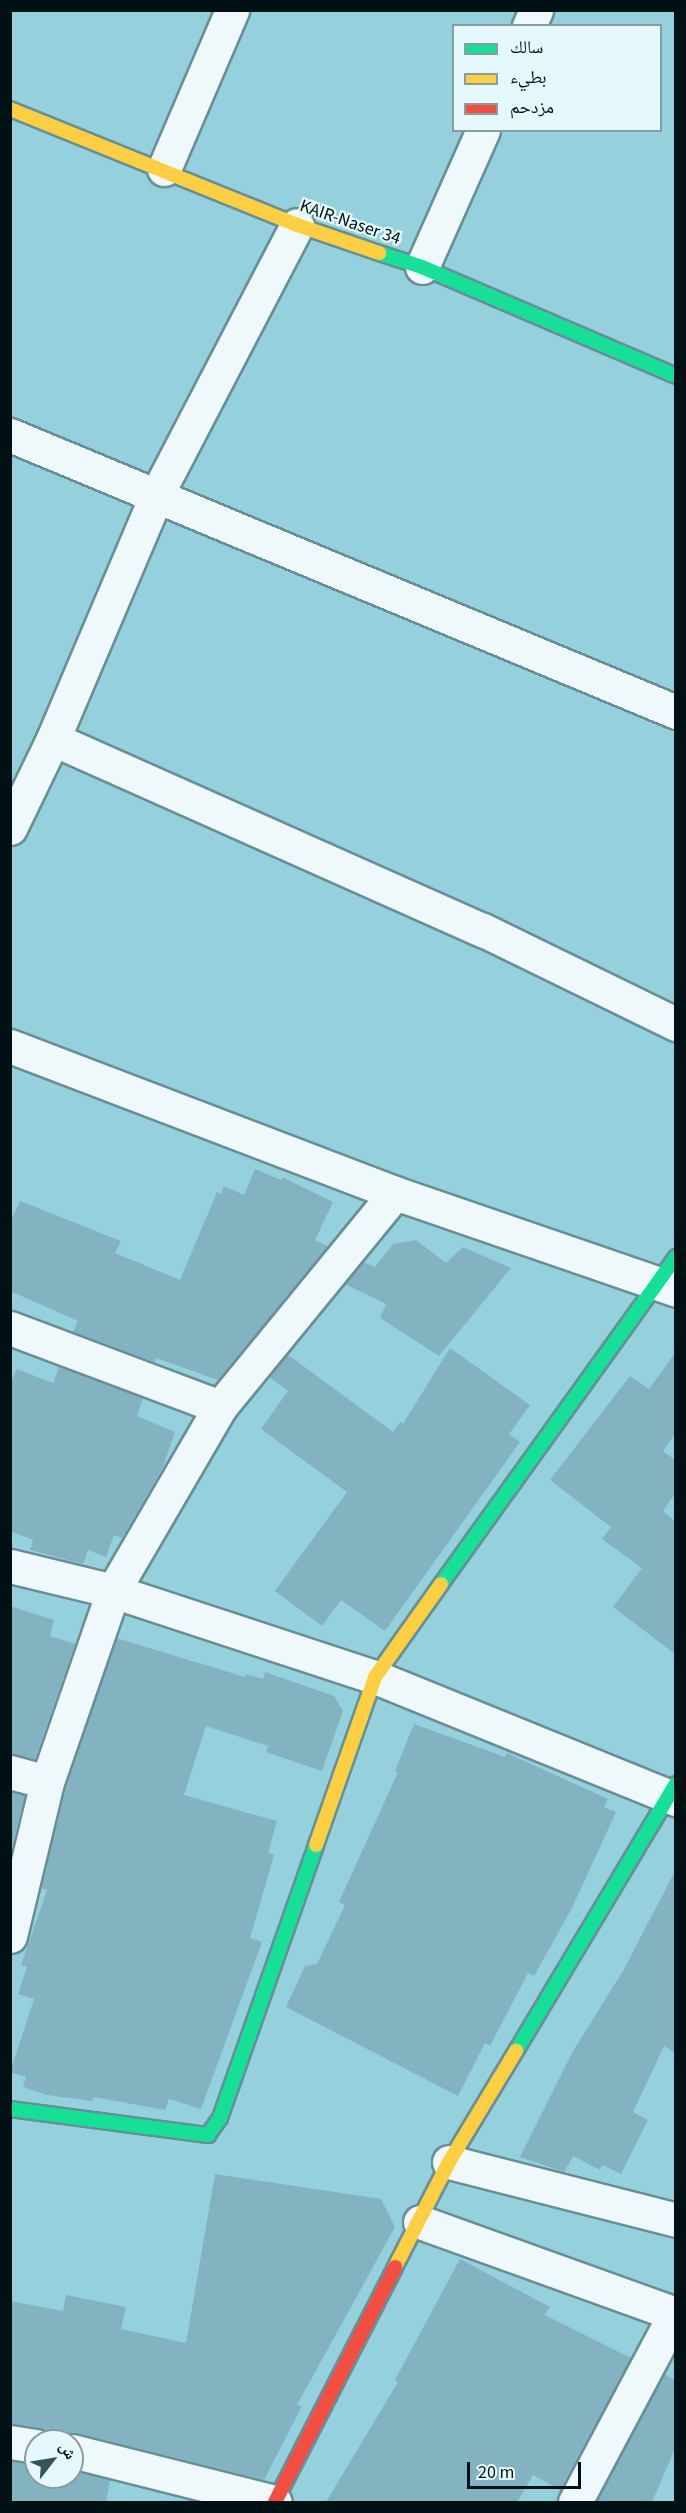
<!DOCTYPE html>
<html>
<head>
<meta charset="utf-8">
<style>
  body { margin:0 }
  #map { position:relative; width:686px; height:2513px; overflow:hidden; background:#94d1dc; font-family:"Source Sans 3","Noto Naskh Arabic",sans-serif }
  div>[style] { position:absolute }
  [style*='--x'] { left:calc(var(--x)*1px); top:calc(var(--y)*1px); width:calc(var(--w)*1px); rotate:calc(var(--a)*1deg) }
  .building>* { inset:0; background:#83b3c1 }
  .roads { filter:drop-shadow(2px 0 #688f96) drop-shadow(-2px 0 #688f96) drop-shadow(0 2px #688f96) drop-shadow(0 -2px #688f96) }
  .street>* { height:33px; margin:-16.5px; padding:0 16.5px; transform-origin:16.5px; border-radius:16.5px; background:#eff8fa }
  .fast>* { height:14px; margin:-7px; padding:0 7px; transform-origin:7px; border-radius:7px; background:#16e098 }
  .slow>* { height:14px; margin:-7px; padding:0 7px; transform-origin:7px; border-radius:7px; background:#ffcf43 }
  .jam>* { height:14px; margin:-7px; padding:0 7px; transform-origin:7px; border-radius:7px; background:#f24e42 }
  span { translate:-50% -50%; white-space:nowrap; text-align:center; line-height:1.15; -webkit-text-stroke:4.5px #e5f9fd; paint-order:stroke }
  .street-label { font-size:18px; color:#001115 }
  .frame { position:absolute; inset:0; border:12px solid #001115; pointer-events:none }
  .legend { position:absolute; left:452px; top:24px; width:210px; height:108px; box-sizing:border-box; background:#e5f9fd; border:2px solid #899ca0; margin:0; padding:8px 10px; list-style:none; font-size:18px; color:#001115 }
  .legend li { display:flex; align-items:center; gap:12px; height:30px }
  .legend b { width:30px; border:2px solid #899ca0 }
  .north { position:absolute; left:24px; top:2429px; width:60px; height:60px; box-sizing:border-box; background:#e5f9fd; border:2px solid #899ca0; border-radius:50%; rotate:59deg; font-size:16px; font-weight:700; line-height:24px; text-align:center; color:#001115 }
  .north::after { content:''; display:block; margin:auto; width:21px; height:27px; background:#34545b; clip-path:polygon(50% 0,100% 100%,50% 72%,0 100%) }
  .scale { position:absolute; left:467px; top:2462px; width:114px; height:27px; box-sizing:border-box; border:3px solid #001115; border-top:0; padding-left:8px; font-size:18px; line-height:21px; white-space:nowrap; color:#001115; -webkit-text-stroke:4px #e5f9fd; paint-order:stroke }
</style>
</head>
<body>
<div id="map">
  <div class="building">
    <i style="clip-path:polygon(255px 1169px,281px 1180px,282px 1177px,333px 1202px,315px 1240px,328px 1246px,218px 1380px,156px 1358px,155px 1362px,73px 1332px,78px 1321px,10px 1291px,10px 1223px,20px 1201px,121px 1241px,115px 1253px,180px 1280px,217px 1192px,221px 1194px,224px 1186px,244px 1195px)"></i>
    <i style="clip-path:polygon(416px 1240px,446px 1263px,463px 1247px,511px 1268px,439px 1356px,380px 1318px,386px 1304px,345px 1284px,363px 1262px,375px 1267px,393px 1244px)"></i>
    <i style="clip-path:polygon(450px 1348px,530px 1405px,509px 1434px,520px 1442px,385px 1631px,341px 1600px,322px 1626px,275px 1591px,347px 1492px,261px 1429px,288px 1391px,269px 1377px,287px 1354px,393px 1432px,400px 1422px,403px 1424px)"></i>
    <i style="clip-path:polygon(675px 1353px,675px 1434px,663px 1451px,675px 1460px,675px 1494px,663px 1511px,675px 1521px,675px 1654px,613px 1607px,642px 1568px,602px 1539px,611px 1527px,550px 1480px,630px 1376px,649px 1389px)"></i>
    <i style="clip-path:polygon(59px 1367px,143px 1398px,137px 1416px,175px 1432px,163px 1467px,122px 1538px,114px 1535px,106px 1557px,88px 1550px,83px 1564px,30px 1550px,33px 1540px,10px 1531px,10px 1385px,17px 1369px,53px 1383px)"></i>
    <i style="clip-path:polygon(10px 1606px,54px 1620px,50px 1636px,75px 1644px,35px 1759px,10px 1754px)"></i>
    <i style="clip-path:polygon(116px 1638px,245px 1677px,246px 1674px,263px 1679px,265px 1672px,334px 1696px,343px 1711px,322px 1771px,266px 1752px,268px 1746px,206px 1726px,184px 1795px,277px 1821px,268px 1853px,274px 1855px,250px 1938px,262px 1942px,201px 2109px,169px 2099px,165px 2110px,94px 2097px,92px 2101px,47px 2095px,23px 2087px,26px 2077px,10px 2072px,34px 1999px,18px 1994px,27px 1967px,21px 1965px,47px 1890px,41px 1888px,65px 1787px)"></i>
    <i style="clip-path:polygon(414px 1724px,505px 1757px,507px 1753px,608px 1799px,604px 1807px,616px 1812px,571px 1910px,534px 1976px,528px 1973px,490px 2046px,485px 2043px,458px 2096px,286px 2007px,305px 1966px,317px 1964px,345px 1905px,339px 1902px,398px 1772px,395px 1771px)"></i>
    <i style="clip-path:polygon(10px 1792px,25px 1795px,10px 1854px)"></i>
    <i style="clip-path:polygon(675px 1871px,675px 2053px,664px 2046px,633px 2112px,648px 2120px,621px 2174px,603px 2165px,600px 2170px,573px 2156px,564px 2172px,520px 2157px,573px 2051px,623px 1971px)"></i>
    <i style="clip-path:polygon(215px 2174px,381px 2199px,395px 2227px,297px 2405px,302px 2406px,264px 2480px,77px 2433px,66px 2433px,54px 2441px,39px 2428px,10px 2424px,10px 2301px,63px 2311px,66px 2295px,126px 2307px,121px 2329px,186px 2343px)"></i>
    <i style="clip-path:polygon(460px 2259px,550px 2307px,545px 2315px,631px 2358px,560px 2490px,533px 2475px,517px 2502px,326px 2502px,398px 2382px,395px 2380px)"></i>
    <i style="clip-path:polygon(664px 2374px,675px 2380px,675px 2449px,652px 2502px,596px 2502px)"></i>
    <i style="clip-path:polygon(10px 2461px,36px 2464px,36px 2477px,72px 2477px,72px 2470px,110px 2480px,106px 2502px,10px 2502px)"></i>
  </div>
  <div class="roads">
    <div class="street">
      <i style="--x:529;--y:26;--w:17;--a:-66"></i>
      <i style="--x:164;--y:169;--w:173;--a:-66.8"></i>
      <i style="--x:422;--y:267;--w:150;--a:-66"></i>
      <i style="--x:10;--y:435;--w:721;--a:22.58"></i>
      <i style="--x:53;--y:739;--w:471;--a:24"></i>
      <i style="--x:483;--y:930;--w:215;--a:26"></i>
      <i style="--x:10;--y:828;--w:99;--a:-64.2"></i>
      <i style="--x:53;--y:739;--w:266;--a:-67"></i>
      <i style="--x:157;--y:494;--w:303;--a:-62.5"></i>
      <i style="--x:10;--y:1046;--w:412;--a:20.9"></i>
      <i style="--x:395;--y:1193;--w:297;--a:19"></i>
      <i style="--x:10;--y:1328;--w:224;--a:20.6"></i>
      <i style="--x:10;--y:1566;--w:106;--a:13.6"></i>
      <i style="--x:113;--y:1591;--w:276;--a:18.2"></i>
      <i style="--x:375;--y:1677;--w:325;--a:22.1"></i>
      <i style="--x:10;--y:1772;--w:38;--a:15"></i>
      <i style="--x:10;--y:1936;--w:158;--a:-76.5"></i>
      <i style="--x:47;--y:1782;--w:202;--a:-70.9"></i>
      <i style="--x:113;--y:1591;--w:213;--a:-59.8"></i>
      <i style="--x:220;--y:1407;--w:276;--a:-50.7"></i>
      <i style="--x:449;--y:2162;--w:234;--a:14.3"></i>
      <i style="--x:420;--y:2222;--w:272;--a:19.8"></i>
      <i style="--x:10;--y:2442;--w:26;--a:9"></i>
      <i style="--x:72;--y:2451;--w:209;--a:14.1"></i>
      <i style="--x:575;--y:2502;--w:213;--a:-62"></i>
    </div>
    <div class="fast">
      <i style="--x:379;--y:253;--w:45;--a:18"></i>
      <i style="--x:422;--y:267;--w:276;--a:23.2"></i>
      <i style="--x:441;--y:1584;--w:403;--a:-54.3"></i>
      <i style="--x:516;--y:2051;--w:311;--a:-59.1"></i>
      <i style="--x:10;--y:2109;--w:200;--a:7.5"></i>
      <i style="--x:208;--y:2135;--w:21;--a:-55"></i>
      <i style="--x:220;--y:2118;--w:289;--a:-70.6"></i>
    </div>
    <div class="slow">
      <i style="--x:10;--y:109;--w:310;--a:22"></i>
      <i style="--x:297;--y:225;--w:87;--a:18.9"></i>
      <i style="--x:316;--y:1845;--w:178;--a:-70.6"></i>
      <i style="--x:375;--y:1677;--w:114;--a:-54.6"></i>
      <i style="--x:395;--y:2267;--w:118;--a:-62.8"></i>
      <i style="--x:449;--y:2162;--w:130;--a:-58.9"></i>
    </div>
    <div class="jam">
      <i style="--x:275;--y:2502;--w:264;--a:-62.9"></i>
    </div>
  </div>
  <div class="street-label">
    <span style="left:350px;top:223px;rotate:19deg">KAIR-Naser 34</span>
  </div>
  <div class="frame"></div>
  <ul class="legend">
  <li><b style="height:8px;background:#16e098"></b>سالك</li>
  <li><b style="height:8px;background:#ffcf43"></b>بطيء</li>
  <li><b style="height:8px;background:#f24e42"></b>مزدحم</li>
  </ul>
  <div class="north">ش</div>
  <div class="scale">20 m</div>
</div>
</body>
</html>
